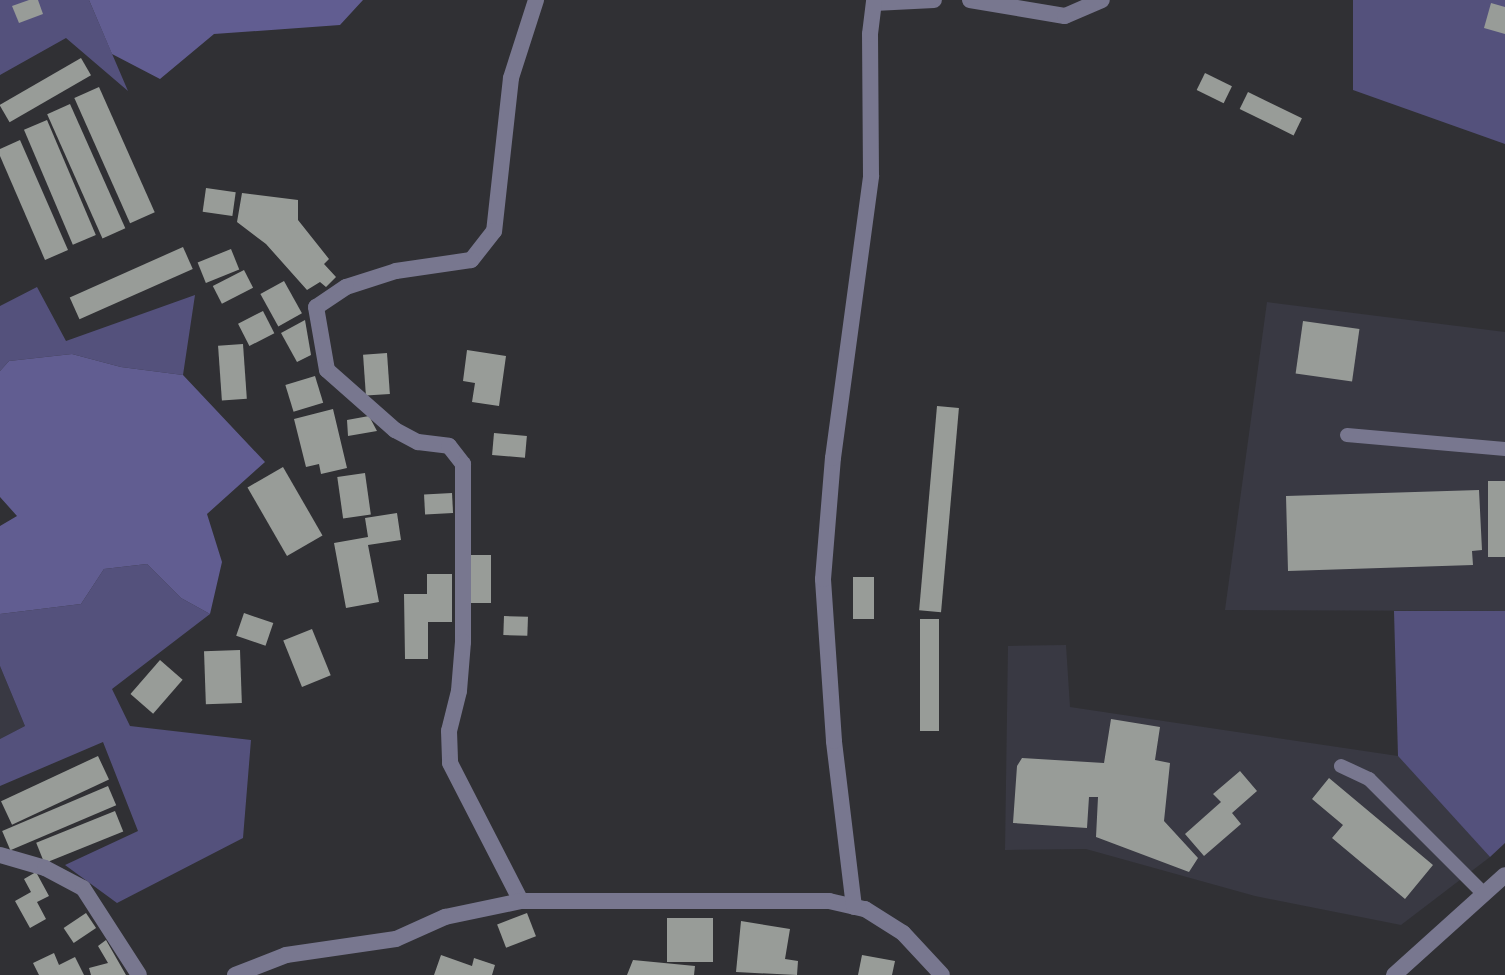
<!DOCTYPE html>
<html>
<head>
<meta charset="utf-8">
<style>
  body { margin:0 }
  #map { position:relative; width:1505px; height:975px; overflow:hidden; background:#303034; font-family:Roboto,sans-serif }
  div>[style] { position:absolute }
  [style*='--x'] { left:calc(var(--x)*1px); top:calc(var(--y)*1px); width:calc(var(--w)*1px); rotate:calc(var(--a)*1deg) }
  .built>* { inset:0; background:#393943 }
  .green>* { inset:0; background:#54517c }
  .forest>* { inset:0; background:#615d91 }
  .building>* { inset:0; background:#989c98; transform-origin:0 0 }
  .service>* { height:14px; margin:-7px; padding:0 7px; transform-origin:7px; border-radius:7px; background:#78778f }
  .minor>* { height:16px; margin:-8px; padding:0 8px; transform-origin:8px; border-radius:8px; background:#78778f }
  .tertiary>* { height:16px; margin:-8px; padding:0 8px; transform-origin:8px; border-radius:8px; background:#78778f }
  span { translate:-50% -50%; white-space:nowrap; text-align:center; line-height:1.15; -webkit-text-stroke:8px #303034; paint-order:stroke }
</style>
</head>
<body>
<div id="map">
  <div class="built">
    <i style="clip-path:polygon(1267px 302px,1505px 332px,1505px 611px,1225px 610px)"></i>
    <i style="clip-path:polygon(1066px 645px,1070px 707px,1398px 756px,1490px 857px,1401px 925px,1255px 896px,1086px 849px,1005px 850px,1008px 646px)"></i>
    <i style="clip-path:polygon(0 666px,25px 726px,0 739px)"></i>
  </div>
  <div class="green">
    <i style="clip-path:polygon(0 0,89px 0,128px 91px,66px 38px,0 75px)"></i>
    <i style="clip-path:polygon(1353px 0,1505px 0,1505px 144px,1353px 90px)"></i>
    <i style="clip-path:polygon(37px 287px,66px 341px,195px 295px,183px 375px,121px 367px,72px 354px,9px 361px,0 371px,0 306px)"></i>
    <i style="clip-path:polygon(147px 564px,181px 598px,210px 614px,112px 689px,130px 726px,251px 740px,243px 838px,117px 903px,65px 865px,138px 831px,103px 742px,0 786px,0 739px,25px 726px,0 666px,0 614px,81px 604px,104px 569px)"></i>
    <i style="clip-path:polygon(1394px 611px,1505px 611px,1505px 843px,1490px 857px,1398px 756px)"></i>
  </div>
  <div class="forest">
    <i style="clip-path:polygon(89px 0,363px 0,340px 25px,214px 34px,160px 79px,112px 54px)"></i>
    <i style="clip-path:polygon(72px 354px,121px 367px,183px 375px,265px 462px,207px 514px,222px 562px,210px 614px,181px 598px,147px 564px,104px 569px,81px 604px,0 614px,0 526px,17px 516px,0 497px,0 371px,9px 361px)"></i>
  </div>
  <div class="building">
    <i style="clip-path:polygon(29px 0,38px 0,43px 14px,19px 23px,12px 6px)"></i>
    <i style="clip-path:polygon(1491px 3px,1505px 7px,1505px 34px,1484px 28px)"></i>
    <i style="left:81px;top:58px;width:20px;height:94px;rotate:60deg"></i>
    <i style="left:1205px;top:73px;width:30px;height:19px;rotate:26deg"></i>
    <i style="left:99px;top:87px;width:137px;height:27px;rotate:66deg"></i>
    <i style="left:1248px;top:92px;width:60px;height:19px;rotate:26deg"></i>
    <i style="left:70px;top:104px;width:136px;height:25px;rotate:66deg"></i>
    <i style="left:47px;top:120px;width:125px;height:25px;rotate:67deg"></i>
    <i style="clip-path:polygon(20px 140px,68px 250px,45px 260px,0 156px,0 149px)"></i>
    <i style="left:206px;top:188px;width:30px;height:24px;rotate:8deg"></i>
    <i style="clip-path:polygon(242px 193px,298px 200px,298px 220px,329px 259px,324px 264px,336px 277px,326px 287px,320px 282px,307px 290px,266px 244px,237px 222px)"></i>
    <i style="left:183px;top:247px;width:24px;height:124px;rotate:66deg"></i>
    <i style="left:231px;top:249px;width:22px;height:36px;rotate:68deg"></i>
    <i style="left:244px;top:270px;width:20px;height:35px;rotate:63deg"></i>
    <i style="left:284px;top:281px;width:37px;height:27px;rotate:61deg"></i>
    <i style="left:263px;top:311px;width:25px;height:28px;rotate:63deg"></i>
    <i style="clip-path:polygon(305px 320px,311px 355px,297px 362px,281px 333px)"></i>
    <i style="left:1303px;top:321px;width:57px;height:53px;rotate:8deg"></i>
    <i style="left:243px;top:344px;width:55px;height:25px;rotate:86deg"></i>
    <i style="clip-path:polygon(467px 350px,506px 356px,499px 406px,472px 402px,475px 383px,463px 381px)"></i>
    <i style="left:387px;top:353px;width:41px;height:24px;rotate:86deg"></i>
    <i style="left:315px;top:376px;width:28px;height:31px;rotate:73deg"></i>
    <i style="left:937px;top:406px;width:22px;height:205px;rotate:5deg"></i>
    <i style="clip-path:polygon(333px 409px,347px 468px,321px 474px,319px 464px,306px 467px,294px 419px)"></i>
    <i style="clip-path:polygon(369px 416px,377px 431px,348px 436px,347px 420px)"></i>
    <i style="left:494px;top:433px;width:33px;height:22px;rotate:5deg"></i>
    <i style="left:283px;top:467px;width:79px;height:41px;rotate:60deg"></i>
    <i style="left:365px;top:473px;width:42px;height:28px;rotate:82deg"></i>
    <i style="left:1488px;top:481px;width:17px;height:76px"></i>
    <i style="clip-path:polygon(1479px 490px,1482px 550px,1472px 551px,1473px 565px,1288px 571px,1286px 496px)"></i>
    <i style="left:452px;top:493px;width:20px;height:28px;rotate:87deg"></i>
    <i style="clip-path:polygon(397px 513px,401px 540px,368px 545px,379px 602px,346px 608px,334px 543px,368px 537px,365px 518px)"></i>
    <i style="left:471px;top:555px;width:20px;height:48px"></i>
    <i style="clip-path:polygon(427px 574px,452px 574px,452px 622px,428px 622px,428px 659px,405px 659px,404px 594px,427px 594px)"></i>
    <i style="left:853px;top:577px;width:21px;height:42px"></i>
    <i style="left:244px;top:613px;width:31px;height:24px;rotate:19deg"></i>
    <i style="left:504px;top:616px;width:24px;height:19px;rotate:2deg"></i>
    <i style="left:920px;top:619px;width:19px;height:112px"></i>
    <i style="left:312px;top:629px;width:50px;height:31px;rotate:68deg"></i>
    <i style="left:240px;top:650px;width:53px;height:36px;rotate:88deg"></i>
    <i style="left:160px;top:660px;width:30px;height:45px;rotate:41deg"></i>
    <i style="clip-path:polygon(1111px 719px,1160px 727px,1155px 760px,1170px 763px,1164px 821px,1198px 858px,1189px 872px,1096px 837px,1098px 797px,1089px 797px,1087px 828px,1013px 823px,1017px 766px,1022px 758px,1104px 763px)"></i>
    <i style="left:98px;top:756px;width:26px;height:107px;rotate:65deg"></i>
    <i style="clip-path:polygon(1240px 771px,1257px 791px,1232px 813px,1241px 824px,1204px 856px,1185px 834px,1221px 802px,1213px 794px)"></i>
    <i style="clip-path:polygon(1329px 778px,1433px 865px,1405px 899px,1332px 838px,1343px 825px,1312px 799px)"></i>
    <i style="left:108px;top:786px;width:21px;height:115px;rotate:67deg"></i>
    <i style="left:115px;top:811px;width:22px;height:85px;rotate:68deg"></i>
    <i style="clip-path:polygon(36px 872px,49px 896px,37px 902px,46px 919px,30px 928px,15px 901px,31px 892px,24px 879px)"></i>
    <i style="left:86px;top:913px;width:18px;height:27px;rotate:56deg"></i>
    <i style="left:527px;top:913px;width:25px;height:32px;rotate:69deg"></i>
    <i style="left:667px;top:918px;width:46px;height:44px"></i>
    <i style="clip-path:polygon(741px 921px,790px 929px,785px 959px,798px 961px,797px 975px,736px 972px)"></i>
    <i style="clip-path:polygon(106px 940px,126px 975px,91px 975px,89px 968px,108px 963px,98px 946px)"></i>
    <i style="clip-path:polygon(54px 953px,59px 965px,75px 957px,84px 975px,39px 975px,33px 963px)"></i>
    <i style="clip-path:polygon(441px 955px,472px 966px,474px 958px,495px 965px,492px 975px,434px 975px)"></i>
    <i style="clip-path:polygon(862px 955px,895px 961px,892px 975px,858px 975px)"></i>
    <i style="clip-path:polygon(633px 960px,695px 966px,694px 975px,627px 975px)"></i>
  </div>
  <div class="service">
    <i style="--x:1347;--y:435;--w:159;--a:5.1"></i>
    <i style="--x:1341;--y:766;--w:31;--a:25"></i>
    <i style="--x:1369;--y:779;--w:163;--a:45"></i>
  </div>
  <div class="minor">
    <i style="--x:536;--y:0;--w:82;--a:107.8"></i>
    <i style="--x:511;--y:78;--w:154;--a:96.3"></i>
    <i style="--x:494;--y:231;--w:37;--a:128"></i>
    <i style="--x:471;--y:260;--w:76;--a:171.7"></i>
    <i style="--x:396;--y:271;--w:52;--a:162.3"></i>
    <i style="--x:346;--y:287;--w:36;--a:146"></i>
    <i style="--x:316;--y:307;--w:64;--a:80.1"></i>
    <i style="--x:327;--y:370;--w:91;--a:41.4"></i>
    <i style="--x:395;--y:430;--w:26;--a:28"></i>
    <i style="--x:418;--y:442;--w:31;--a:7"></i>
    <i style="--x:449;--y:446;--w:23;--a:52"></i>
    <i style="--x:463;--y:464;--w:178;--a:90"></i>
    <i style="--x:463;--y:642;--w:49;--a:94.7"></i>
    <i style="--x:459;--y:691;--w:41;--a:104"></i>
    <i style="--x:449;--y:731;--w:32;--a:88"></i>
    <i style="--x:450;--y:763;--w:155;--a:62.8"></i>
    <i style="--x:521;--y:901;--w:308;--a:0"></i>
    <i style="--x:829;--y:901;--w:37;--a:13"></i>
    <i style="--x:865;--y:909;--w:45;--a:32.3"></i>
    <i style="--x:903;--y:933;--w:57;--a:47.1"></i>
    <i style="--x:970;--y:0;--w:96;--a:9.6"></i>
    <i style="--x:1065;--y:16;--w:40;--a:-23.4"></i>
    <i style="--x:874;--y:3;--w:60;--a:-2.9"></i>
    <i style="--x:0;--y:855;--w:47;--a:16.1"></i>
    <i style="--x:45;--y:868;--w:43;--a:27.8"></i>
    <i style="--x:83;--y:888;--w:103;--a:57.2"></i>
    <i style="--x:854;--y:907;--w:167;--a:-96.9"></i>
    <i style="--x:834;--y:741;--w:162;--a:-93.9"></i>
    <i style="--x:823;--y:579;--w:121;--a:-85.3"></i>
    <i style="--x:833;--y:458;--w:285;--a:-82.3"></i>
    <i style="--x:871;--y:176;--w:142;--a:-90.4"></i>
    <i style="--x:870;--y:34;--w:34;--a:-83"></i>
    <i style="--x:235;--y:975;--w:55;--a:-21.4"></i>
    <i style="--x:286;--y:955;--w:111;--a:-8.3"></i>
    <i style="--x:396;--y:939;--w:54;--a:-24.2"></i>
    <i style="--x:445;--y:917;--w:78;--a:-11.9"></i>
  </div>
  <div class="tertiary">
    <i style="--x:1394;--y:975;--w:149;--a:-42"></i>
  </div>
</div>
</body>
</html>
